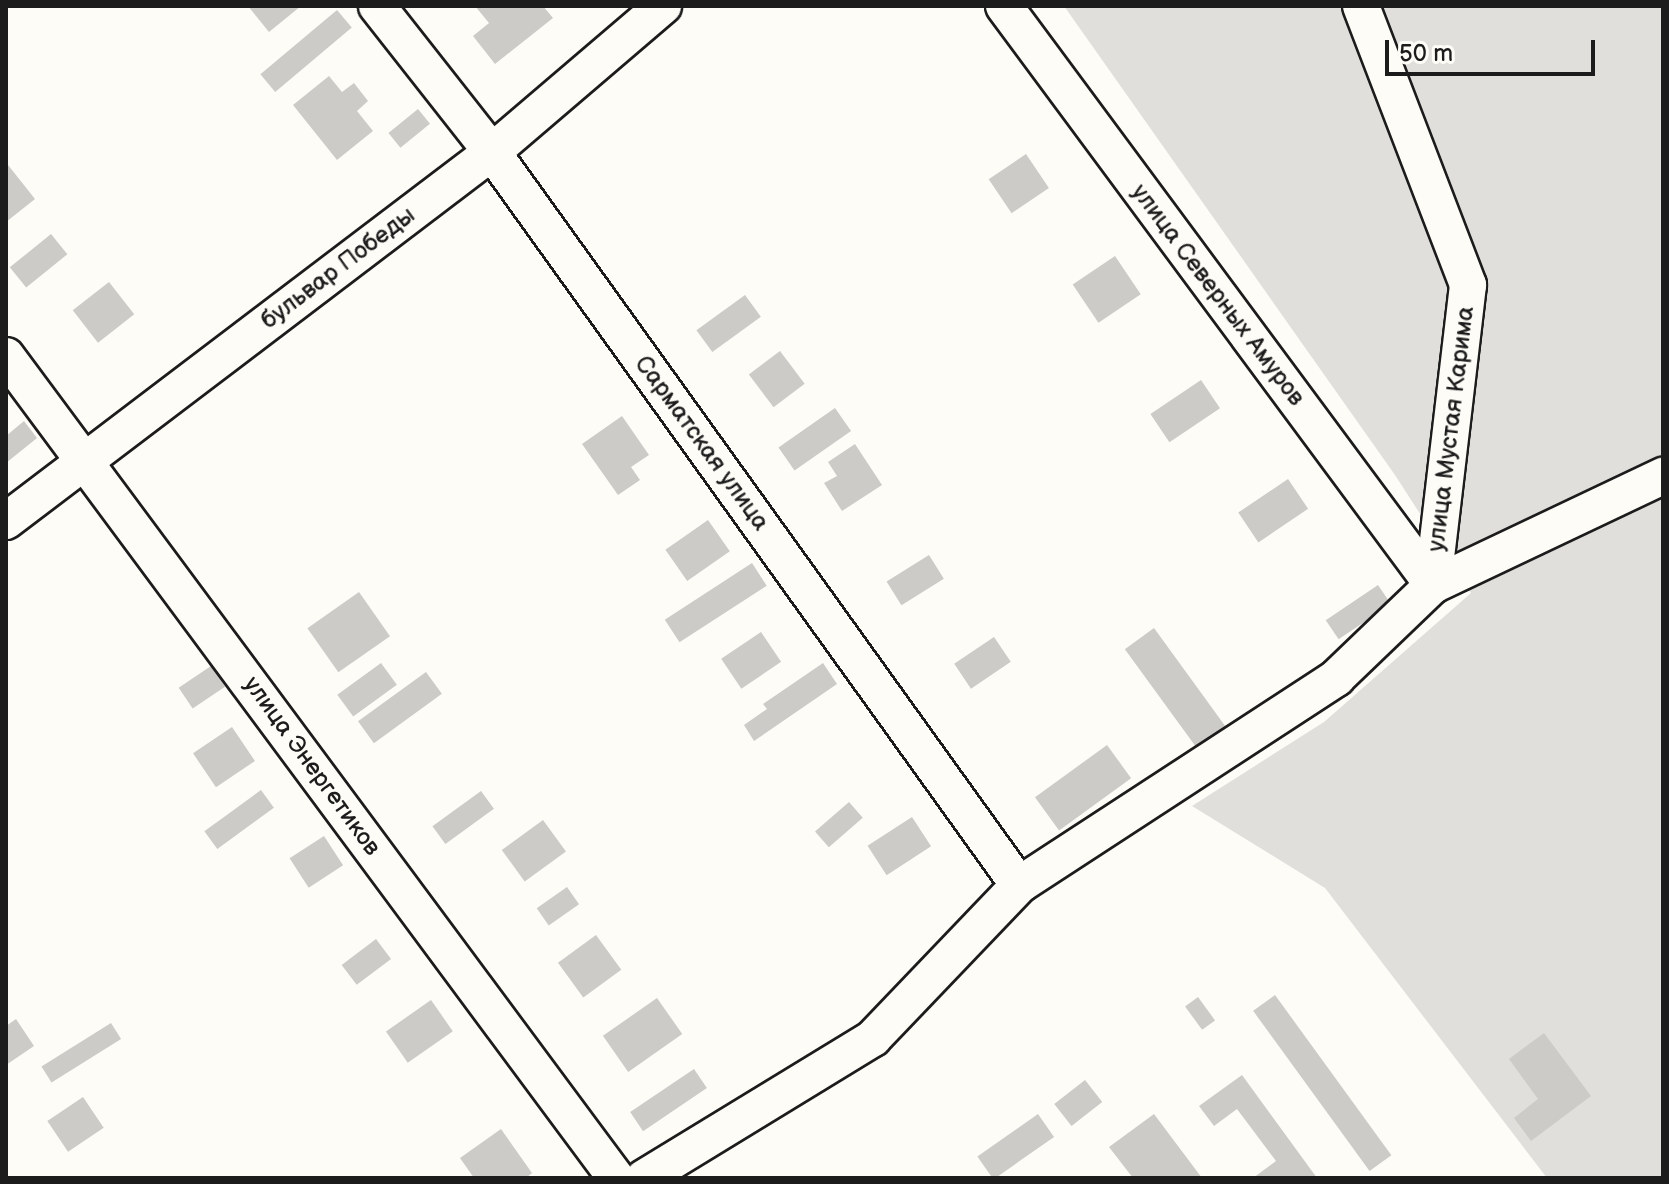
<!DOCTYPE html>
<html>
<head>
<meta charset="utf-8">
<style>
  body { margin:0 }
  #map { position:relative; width:1669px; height:1184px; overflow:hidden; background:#fdfcf7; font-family:"Balsamiq Sans",sans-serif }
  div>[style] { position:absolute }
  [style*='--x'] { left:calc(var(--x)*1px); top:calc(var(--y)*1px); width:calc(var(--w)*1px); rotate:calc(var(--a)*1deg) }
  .green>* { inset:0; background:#e0dfdb }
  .building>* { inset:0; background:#cccbc8; transform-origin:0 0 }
  .roads { filter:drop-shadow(2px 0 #1c1c1c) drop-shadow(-2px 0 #1c1c1c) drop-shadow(0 2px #1c1c1c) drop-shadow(0 -2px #1c1c1c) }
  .minor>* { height:36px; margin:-18px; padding:0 18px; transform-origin:18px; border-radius:18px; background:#fdfcf7 }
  span { translate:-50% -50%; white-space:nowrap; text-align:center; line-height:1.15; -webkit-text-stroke:7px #fdfcf7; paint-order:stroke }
  .street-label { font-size:24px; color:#1c1c1c }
  .frame { position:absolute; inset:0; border:8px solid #1c1c1c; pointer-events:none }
  .scale { position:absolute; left:1385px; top:40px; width:210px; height:36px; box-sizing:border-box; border:4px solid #1c1c1c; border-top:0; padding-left:10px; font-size:24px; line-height:28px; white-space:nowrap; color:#1c1c1c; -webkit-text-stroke:6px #fdfcf7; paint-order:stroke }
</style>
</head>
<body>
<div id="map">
  <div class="green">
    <i style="clip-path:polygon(1064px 6px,1663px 6px,1663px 1178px,1547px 1178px,1325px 888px,1192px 806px,1324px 722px,1471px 593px,1395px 475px)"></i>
  </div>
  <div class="building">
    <i style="clip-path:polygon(248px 6px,301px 6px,269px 32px)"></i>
    <i style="clip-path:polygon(475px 6px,543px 6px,553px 18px,495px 64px,473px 36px,489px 23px)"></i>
    <i style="left:337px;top:10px;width:23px;height:100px;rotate:50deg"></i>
    <i style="clip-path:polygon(329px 76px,342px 92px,354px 83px,368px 101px,357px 111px,373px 131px,337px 160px,293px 105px)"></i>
    <i style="left:418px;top:109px;width:19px;height:38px;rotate:51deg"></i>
    <i style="left:1026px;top:154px;width:41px;height:45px;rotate:56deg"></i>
    <i style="clip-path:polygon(8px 165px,35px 199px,6px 222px,6px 167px)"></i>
    <i style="left:51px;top:234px;width:26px;height:53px;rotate:51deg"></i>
    <i style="left:1115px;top:256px;width:46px;height:51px;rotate:56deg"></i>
    <i style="left:109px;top:282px;width:41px;height:46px;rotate:52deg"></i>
    <i style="left:745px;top:295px;width:27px;height:60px;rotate:54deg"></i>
    <i style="left:780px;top:351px;width:41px;height:39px;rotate:53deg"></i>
    <i style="left:1201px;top:380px;width:34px;height:61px;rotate:56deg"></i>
    <i style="left:835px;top:408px;width:28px;height:69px;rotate:55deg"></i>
    <i style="clip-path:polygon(622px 416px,649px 455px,631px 467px,640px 480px,618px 495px,582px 444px)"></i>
    <i style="clip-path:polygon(24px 421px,37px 438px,6px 463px,6px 436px)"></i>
    <i style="clip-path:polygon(855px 444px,882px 485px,842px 511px,824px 483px,837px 476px,828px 462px)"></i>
    <i style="left:1288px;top:479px;width:36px;height:60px;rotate:56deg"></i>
    <i style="left:708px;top:520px;width:38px;height:52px;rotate:55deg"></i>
    <i style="left:929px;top:555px;width:28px;height:50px;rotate:58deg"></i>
    <i style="left:752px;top:563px;width:27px;height:104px;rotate:57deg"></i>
    <i style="left:1378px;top:585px;width:23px;height:63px;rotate:56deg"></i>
    <i style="left:359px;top:592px;width:54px;height:63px;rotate:55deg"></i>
    <i style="left:1154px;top:628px;width:122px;height:36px;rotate:54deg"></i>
    <i style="left:761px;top:632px;width:36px;height:48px;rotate:56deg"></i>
    <i style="left:994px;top:637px;width:30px;height:48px;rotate:56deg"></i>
    <i style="left:381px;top:663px;width:27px;height:54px;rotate:54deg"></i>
    <i style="clip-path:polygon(823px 663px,837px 684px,754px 741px,744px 725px,767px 709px,763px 704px)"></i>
    <i style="left:211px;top:666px;width:25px;height:39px;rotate:56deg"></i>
    <i style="left:426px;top:672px;width:27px;height:84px;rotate:54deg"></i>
    <i style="left:232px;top:727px;width:41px;height:47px;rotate:56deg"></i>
    <i style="left:1107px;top:745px;width:41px;height:89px;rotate:54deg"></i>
    <i style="left:261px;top:790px;width:22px;height:70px;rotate:54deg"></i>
    <i style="left:481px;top:791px;width:22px;height:60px;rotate:54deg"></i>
    <i style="left:849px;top:802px;width:21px;height:45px;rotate:49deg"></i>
    <i style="left:912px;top:817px;width:35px;height:53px;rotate:57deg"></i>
    <i style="left:543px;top:820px;width:39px;height:51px;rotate:54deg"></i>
    <i style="left:324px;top:836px;width:35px;height:41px;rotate:57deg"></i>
    <i style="left:567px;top:887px;width:21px;height:37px;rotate:55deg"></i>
    <i style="left:596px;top:935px;width:43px;height:47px;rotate:54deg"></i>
    <i style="left:376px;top:939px;width:25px;height:43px;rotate:53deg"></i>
    <i style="left:1275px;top:995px;width:198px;height:27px;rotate:54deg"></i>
    <i style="left:1198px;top:997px;width:29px;height:16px;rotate:54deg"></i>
    <i style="left:657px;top:998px;width:44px;height:66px;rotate:55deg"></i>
    <i style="left:431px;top:1000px;width:38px;height:55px;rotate:55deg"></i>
    <i style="clip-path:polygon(16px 1019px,34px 1046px,6px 1065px,6px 1026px)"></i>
    <i style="left:111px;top:1023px;width:19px;height:82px;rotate:58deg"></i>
    <i style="clip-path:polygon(1544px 1033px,1591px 1096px,1531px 1141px,1514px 1118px,1538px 1099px,1509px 1059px)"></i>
    <i style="left:694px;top:1069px;width:23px;height:77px;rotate:56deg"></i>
    <i style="clip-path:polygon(1242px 1075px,1317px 1178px,1253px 1178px,1276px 1161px,1237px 1109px,1214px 1126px,1199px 1106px)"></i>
    <i style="left:1085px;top:1080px;width:28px;height:39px;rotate:52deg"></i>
    <i style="left:83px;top:1097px;width:37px;height:43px;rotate:56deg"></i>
    <i style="left:1038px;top:1114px;width:28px;height:74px;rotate:55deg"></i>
    <i style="clip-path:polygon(1154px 1114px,1202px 1178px,1133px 1178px,1109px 1147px)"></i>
    <i style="clip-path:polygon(501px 1129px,532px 1173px,526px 1178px,474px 1178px,460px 1158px)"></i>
  </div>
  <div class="roads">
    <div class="minor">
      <i style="--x:377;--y:6;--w:186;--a:51.8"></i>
      <i style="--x:492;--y:152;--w:903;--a:54.29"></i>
      <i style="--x:1004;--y:6;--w:721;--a:53.46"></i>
      <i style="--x:1361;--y:6;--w:299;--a:69"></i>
      <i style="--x:1468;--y:285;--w:302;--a:96.7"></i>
      <i style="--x:6;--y:356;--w:1024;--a:53.42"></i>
      <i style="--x:6;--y:521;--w:610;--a:-37.21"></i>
      <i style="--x:492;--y:152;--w:225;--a:-40.5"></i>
      <i style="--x:644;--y:1178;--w:268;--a:-31.4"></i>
      <i style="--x:873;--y:1038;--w:211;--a:-46.3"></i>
      <i style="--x:1019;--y:885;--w:379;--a:-33.1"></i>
      <i style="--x:1336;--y:678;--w:134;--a:-43.8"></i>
      <i style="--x:1433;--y:585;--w:255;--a:-25.4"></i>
    </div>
  </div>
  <div class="street-label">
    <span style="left:338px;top:268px;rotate:-37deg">бульвар Победы</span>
    <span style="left:1218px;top:295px;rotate:53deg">улица Северных Амуров</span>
    <span style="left:1451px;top:429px;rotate:-83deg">улица Мустая Карима</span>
    <span style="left:702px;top:443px;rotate:54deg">Сарматская улица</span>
    <span style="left:312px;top:766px;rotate:54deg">улица Энергетиков</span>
  </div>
  <div class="frame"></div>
  <div class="scale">50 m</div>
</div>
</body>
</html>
